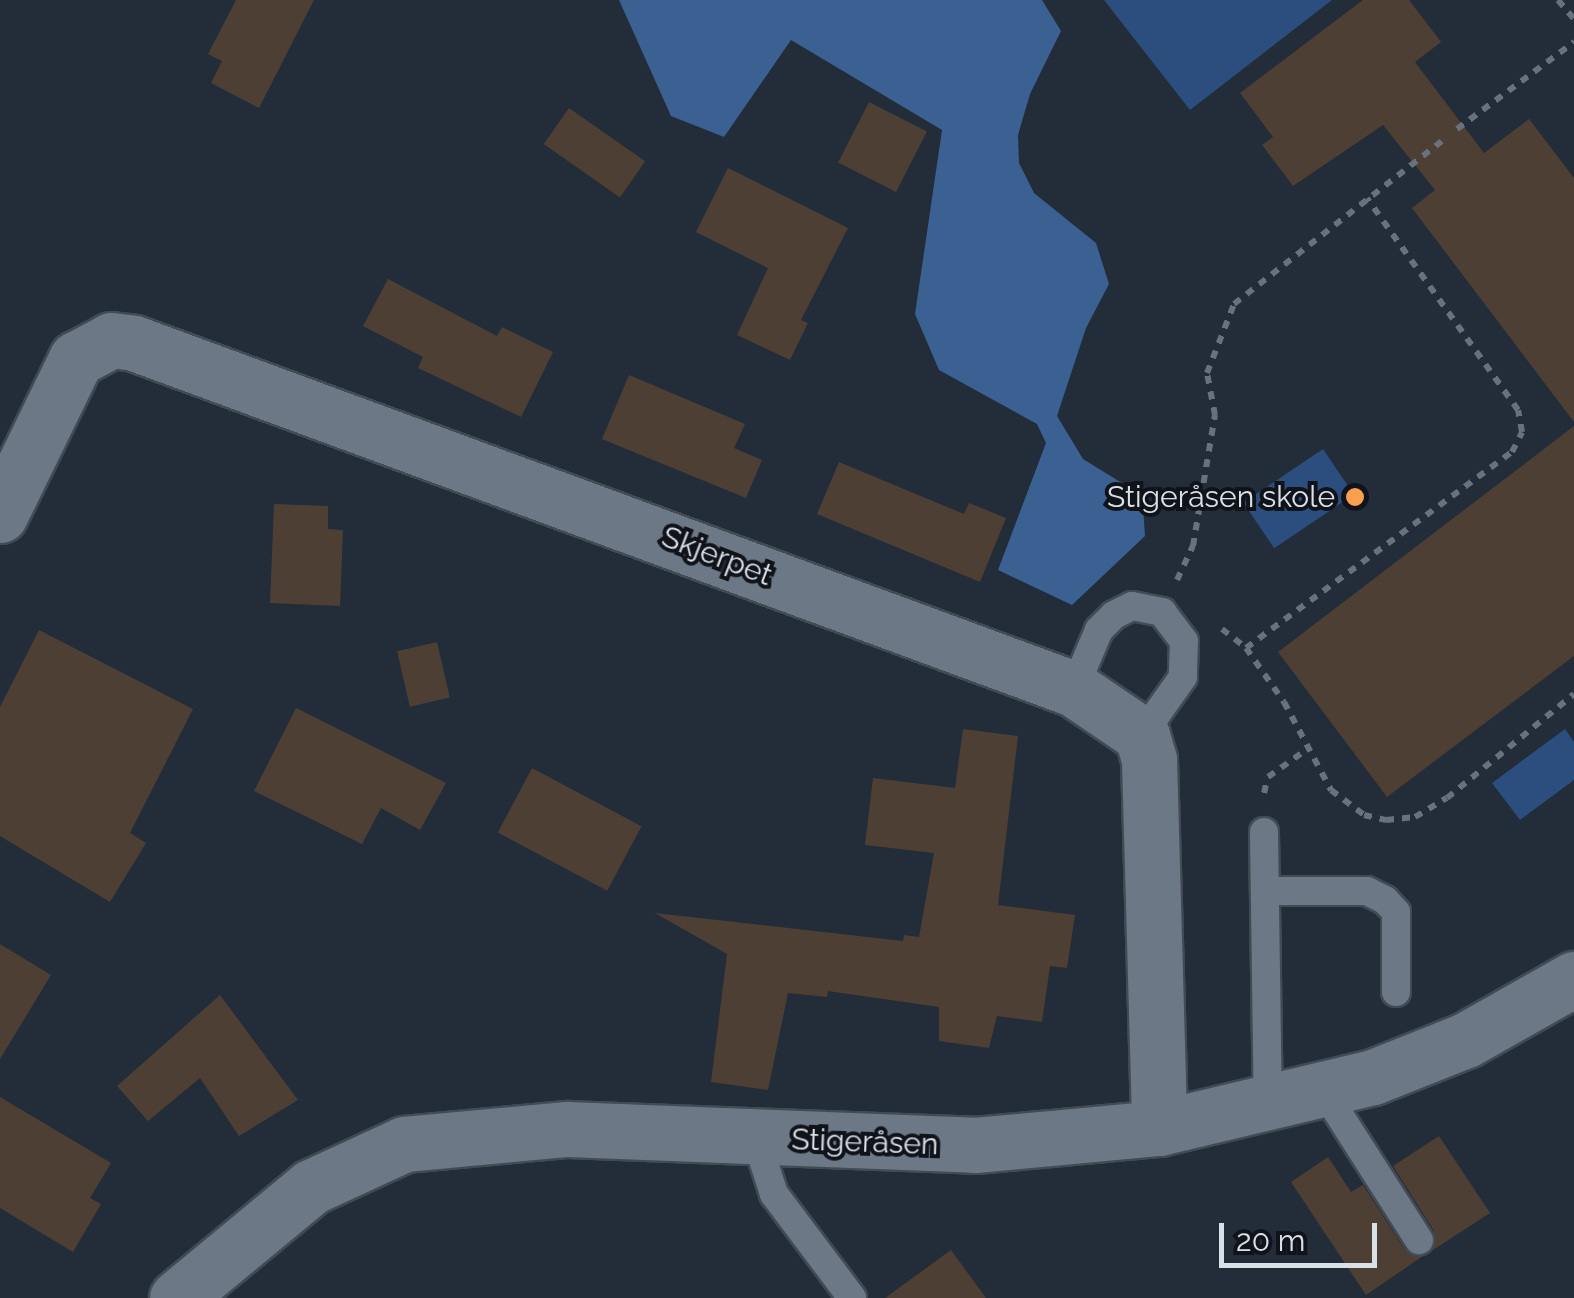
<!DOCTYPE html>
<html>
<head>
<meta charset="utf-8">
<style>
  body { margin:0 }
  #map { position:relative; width:1574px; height:1298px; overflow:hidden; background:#232c39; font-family:Raleway,sans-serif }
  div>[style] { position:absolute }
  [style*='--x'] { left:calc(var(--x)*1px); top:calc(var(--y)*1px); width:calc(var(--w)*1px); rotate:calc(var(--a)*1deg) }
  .green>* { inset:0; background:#2c4e7e; transform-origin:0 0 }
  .forest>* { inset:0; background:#3b6092 }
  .building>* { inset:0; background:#4d3f34; transform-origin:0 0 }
  .path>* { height:6px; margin-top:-3px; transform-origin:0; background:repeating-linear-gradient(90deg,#6a717c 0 8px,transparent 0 16px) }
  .roads { filter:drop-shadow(2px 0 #424a54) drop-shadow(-2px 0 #424a54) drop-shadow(0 2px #424a54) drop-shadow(0 -2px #424a54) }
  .service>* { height:28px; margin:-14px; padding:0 14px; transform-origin:14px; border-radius:14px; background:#6d7887 }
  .minor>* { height:55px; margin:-27.5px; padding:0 27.5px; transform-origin:27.5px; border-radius:27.5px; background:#6d7887 }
  .dots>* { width:28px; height:28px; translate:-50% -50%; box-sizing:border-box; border:5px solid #10141a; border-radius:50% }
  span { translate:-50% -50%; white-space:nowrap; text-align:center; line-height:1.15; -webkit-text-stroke:8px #10141a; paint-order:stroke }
  .poi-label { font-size:30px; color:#dae0e8 }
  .right { translate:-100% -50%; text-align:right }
  .street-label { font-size:30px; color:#dae0e8 }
  .scale { position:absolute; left:1219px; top:1223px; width:158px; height:45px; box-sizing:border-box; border:5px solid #dae0e8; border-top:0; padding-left:12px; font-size:30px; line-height:35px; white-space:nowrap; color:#dae0e8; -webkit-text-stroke:8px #10141a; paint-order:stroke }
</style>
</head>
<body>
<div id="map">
  <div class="green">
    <i style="clip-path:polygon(1104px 0,1332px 0,1190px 110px)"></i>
    <i style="left:1323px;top:449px;width:55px;height:96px;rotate:56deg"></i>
    <i style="clip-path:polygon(1565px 729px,1574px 742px,1574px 780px,1520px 820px,1492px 783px)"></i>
  </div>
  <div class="forest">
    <i style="clip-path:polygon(619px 0,1042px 0,1061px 31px,1030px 94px,1018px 135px,1019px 163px,1034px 193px,1096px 243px,1109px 284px,1086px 328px,1057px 416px,1083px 459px,1130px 488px,1143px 506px,1145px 536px,1072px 605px,998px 570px,1046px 443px,1037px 424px,939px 370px,915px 314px,942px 130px,791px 40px,724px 137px,671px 116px)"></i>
  </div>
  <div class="building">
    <i style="clip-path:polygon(236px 0,314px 0,259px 108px,211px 83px,222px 61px,208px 54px)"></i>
    <i style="clip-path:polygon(1363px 0,1409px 0,1441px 42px,1415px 62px,1484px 153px,1529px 119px,1574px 178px,1574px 422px,1412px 208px,1435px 190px,1383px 125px,1293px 186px,1262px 145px,1273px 137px,1240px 93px)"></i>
    <i style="left:869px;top:102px;width:65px;height:68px;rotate:27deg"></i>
    <i style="left:569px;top:108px;width:93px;height:44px;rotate:35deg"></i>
    <i style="clip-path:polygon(728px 168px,848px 228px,801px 320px,808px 323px,790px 360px,737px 335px,768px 268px,696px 232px)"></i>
    <i style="clip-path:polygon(388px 279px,497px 336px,502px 327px,553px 352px,521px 417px,418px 368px,423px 357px,363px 326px)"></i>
    <i style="clip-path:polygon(629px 375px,745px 424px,734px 448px,762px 460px,746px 498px,602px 439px)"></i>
    <i style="clip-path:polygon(1574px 426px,1574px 656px,1387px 797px,1278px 652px)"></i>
    <i style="clip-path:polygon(839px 462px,964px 514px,969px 503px,1006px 518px,980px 582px,817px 514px)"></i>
    <i style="clip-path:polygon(274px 504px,328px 506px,328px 529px,343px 530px,340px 606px,270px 603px)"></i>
    <i style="clip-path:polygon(39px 630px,193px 709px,130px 833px,146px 843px,110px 902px,0 836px,0 707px)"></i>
    <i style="left:437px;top:642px;width:57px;height:41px;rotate:77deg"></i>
    <i style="clip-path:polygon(296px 708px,446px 783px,420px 830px,381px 808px,362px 844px,254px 791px)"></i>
    <i style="clip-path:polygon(963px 729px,1018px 736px,998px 905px,1075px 915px,1067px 968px,1050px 966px,1042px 1022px,997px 1016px,989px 1048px,939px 1041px,939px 1007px,828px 991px,827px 997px,788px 993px,768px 1090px,711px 1082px,727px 954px,655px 913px,903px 941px,904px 935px,919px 937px,934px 853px,865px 845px,873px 778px,955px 788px)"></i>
    <i style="left:532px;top:768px;width:124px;height:73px;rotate:28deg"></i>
    <i style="clip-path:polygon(0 944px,51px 975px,0 1059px)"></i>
    <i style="clip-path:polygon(220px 995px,298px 1100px,239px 1136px,200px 1078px,148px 1121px,117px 1086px)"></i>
    <i style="clip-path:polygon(0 1097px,111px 1163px,90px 1198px,101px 1204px,73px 1252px,0 1208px)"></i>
    <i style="clip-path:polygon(1439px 1136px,1490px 1213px,1433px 1250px,1434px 1231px,1393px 1166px)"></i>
    <i style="clip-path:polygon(1328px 1157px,1351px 1192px,1363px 1185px,1405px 1250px,1423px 1256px,1366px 1295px,1291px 1182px)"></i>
    <i style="clip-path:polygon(951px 1250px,986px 1298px,885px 1298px)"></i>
  </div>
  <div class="path">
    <i style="--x:1558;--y:0;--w:25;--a:50"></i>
    <i style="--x:1457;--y:129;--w:146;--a:-36.6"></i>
    <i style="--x:1177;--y:580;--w:38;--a:-65"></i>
    <i style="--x:1193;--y:546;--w:133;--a:-80.5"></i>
    <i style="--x:1215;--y:415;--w:43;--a:-100.8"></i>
    <i style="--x:1207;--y:373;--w:74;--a:-68.6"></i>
    <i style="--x:1234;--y:304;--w:264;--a:-38.1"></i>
    <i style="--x:1222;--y:629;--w:31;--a:38"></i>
    <i style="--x:1246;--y:648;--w:66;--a:54.9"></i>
    <i style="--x:1284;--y:702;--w:100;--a:61.9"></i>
    <i style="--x:1331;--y:790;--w:41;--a:37.1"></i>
    <i style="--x:1364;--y:815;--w:23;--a:13"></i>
    <i style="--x:1386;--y:820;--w:29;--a:-6"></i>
    <i style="--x:1415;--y:817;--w:37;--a:-31"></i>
    <i style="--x:1447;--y:798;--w:164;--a:-39.3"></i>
    <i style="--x:1246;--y:648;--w:330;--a:-36.4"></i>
    <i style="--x:1512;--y:452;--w:22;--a:-63"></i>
    <i style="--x:1522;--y:432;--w:22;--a:-100"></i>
    <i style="--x:1518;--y:410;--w:260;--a:-125.5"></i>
    <i style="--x:1264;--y:793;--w:16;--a:-76"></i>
    <i style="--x:1268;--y:777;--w:47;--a:-35.4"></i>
  </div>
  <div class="roads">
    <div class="service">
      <i style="--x:1074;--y:689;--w:64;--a:-67"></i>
      <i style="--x:1099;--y:630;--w:21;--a:-45"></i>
      <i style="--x:1114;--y:615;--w:20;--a:-27"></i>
      <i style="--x:1132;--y:606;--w:31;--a:11"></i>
      <i style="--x:1162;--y:612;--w:36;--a:53"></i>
      <i style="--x:1184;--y:641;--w:36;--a:92"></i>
      <i style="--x:1183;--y:677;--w:71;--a:125.3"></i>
      <i style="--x:1264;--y:832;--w:274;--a:89.2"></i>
      <i style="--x:1265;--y:891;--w:102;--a:0"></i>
      <i style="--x:1367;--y:891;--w:20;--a:27"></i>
      <i style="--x:1385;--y:900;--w:16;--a:47"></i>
      <i style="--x:1396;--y:912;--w:80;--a:90"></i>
      <i style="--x:1324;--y:1091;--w:177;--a:57.5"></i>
      <i style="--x:756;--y:1138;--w:59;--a:72.2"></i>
      <i style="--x:774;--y:1194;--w:130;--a:53.1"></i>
    </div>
    <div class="minor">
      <i style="--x:0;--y:515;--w:174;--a:-64"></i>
      <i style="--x:76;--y:359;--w:40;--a:-28"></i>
      <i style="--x:111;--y:340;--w:23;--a:7"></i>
      <i style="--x:134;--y:343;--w:1002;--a:20.21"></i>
      <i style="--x:1074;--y:689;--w:82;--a:34.1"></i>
      <i style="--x:1142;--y:735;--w:26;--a:74"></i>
      <i style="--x:1149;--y:760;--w:368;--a:88.4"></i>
      <i style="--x:177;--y:1298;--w:174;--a:-39.6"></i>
      <i style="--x:311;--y:1187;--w:102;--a:-24.8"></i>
      <i style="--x:404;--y:1144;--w:164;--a:-5.3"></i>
      <i style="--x:567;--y:1129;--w:408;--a:2.2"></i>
      <i style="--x:975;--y:1145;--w:185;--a:-5.3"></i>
      <i style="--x:1159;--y:1128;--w:220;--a:-13.4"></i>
      <i style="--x:1373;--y:1077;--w:100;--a:-21.7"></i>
      <i style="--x:1466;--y:1040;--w:124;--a:-29.5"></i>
    </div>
  </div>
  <div class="dots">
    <i style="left:1355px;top:497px;background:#fa9f4e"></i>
  </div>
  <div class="poi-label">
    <span class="right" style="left:1335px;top:497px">Stigeråsen skole</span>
  </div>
  <div class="street-label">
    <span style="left:717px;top:556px;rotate:21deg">Skjerpet</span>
    <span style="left:865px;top:1142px;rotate:2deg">Stigeråsen</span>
  </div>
  <div class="scale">20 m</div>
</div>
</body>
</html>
